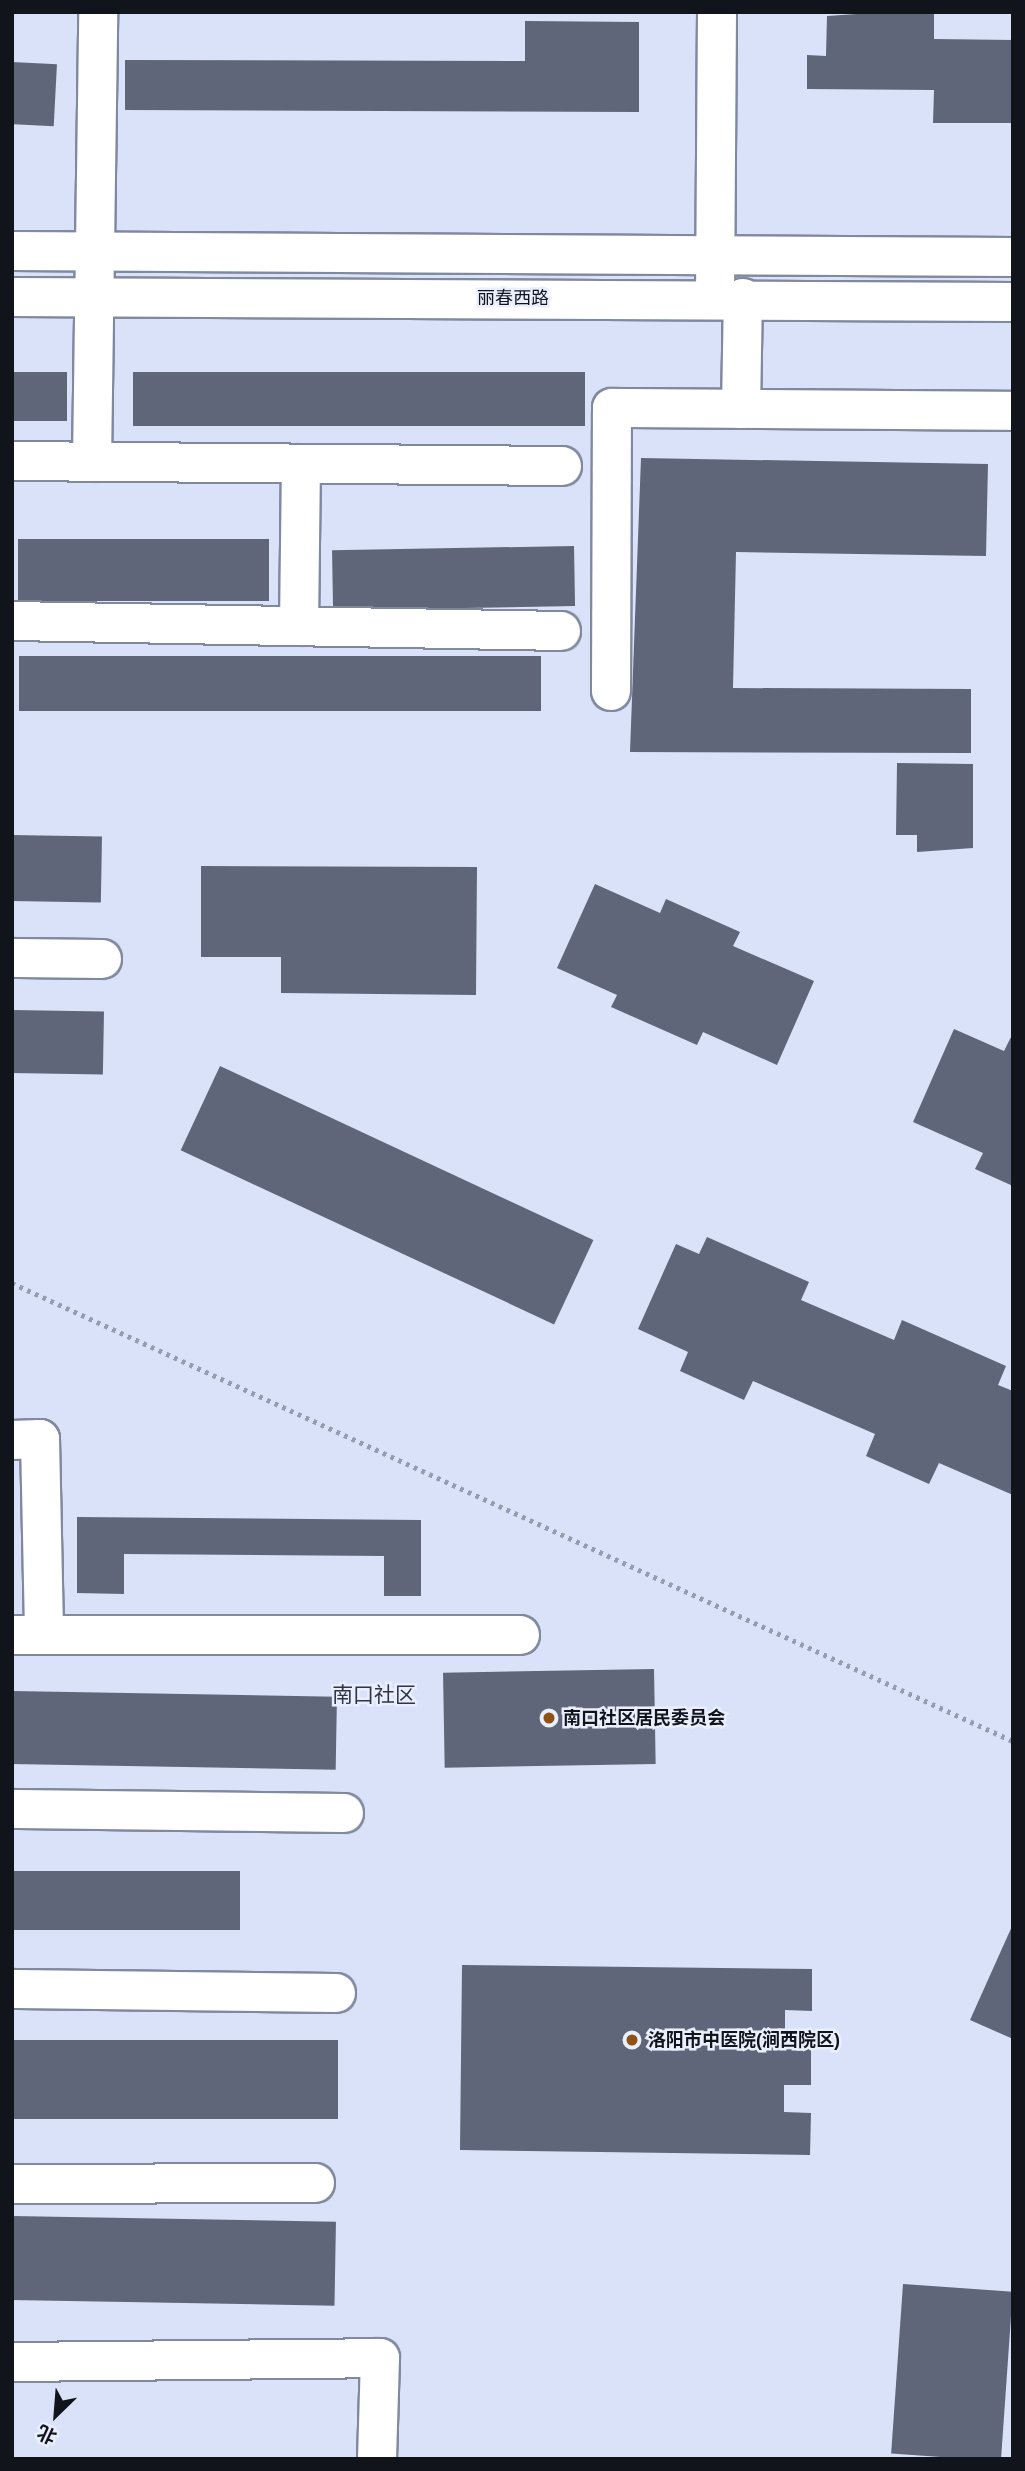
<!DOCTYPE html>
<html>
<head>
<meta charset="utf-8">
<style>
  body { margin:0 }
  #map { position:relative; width:1025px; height:2471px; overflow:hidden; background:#d9e2f8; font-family:Helvetica,"Noto Sans SC",sans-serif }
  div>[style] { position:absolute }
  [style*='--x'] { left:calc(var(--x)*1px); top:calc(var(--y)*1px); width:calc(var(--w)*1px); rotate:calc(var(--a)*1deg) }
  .building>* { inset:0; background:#5f667a; transform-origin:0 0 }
  .path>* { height:4.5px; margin-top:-2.25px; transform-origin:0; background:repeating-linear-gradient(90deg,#969cad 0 3.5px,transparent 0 8.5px) }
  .roads { filter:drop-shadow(2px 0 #81899e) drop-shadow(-2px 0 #81899e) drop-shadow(0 2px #81899e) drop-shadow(0 -2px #81899e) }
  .minor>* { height:38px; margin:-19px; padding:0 19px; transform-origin:19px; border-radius:19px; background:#fff }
  .major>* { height:38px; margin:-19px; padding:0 19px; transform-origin:19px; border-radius:19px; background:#fff }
  .dots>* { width:19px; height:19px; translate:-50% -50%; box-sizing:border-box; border:4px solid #e9effd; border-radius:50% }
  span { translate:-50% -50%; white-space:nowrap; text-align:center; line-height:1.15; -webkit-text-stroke:5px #e9effd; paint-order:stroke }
  .street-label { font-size:18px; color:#12141c }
  .poi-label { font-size:18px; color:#12141c; font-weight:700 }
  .left { translate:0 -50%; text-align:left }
  .quarter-label { font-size:21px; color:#2f3547 }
  .frame { position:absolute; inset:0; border:14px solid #12141c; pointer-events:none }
  .north { position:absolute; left:21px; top:2380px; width:70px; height:70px; -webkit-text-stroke:5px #e9effd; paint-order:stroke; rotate:205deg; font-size:19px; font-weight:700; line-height:28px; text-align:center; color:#12141c }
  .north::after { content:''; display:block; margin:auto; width:24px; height:32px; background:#12141c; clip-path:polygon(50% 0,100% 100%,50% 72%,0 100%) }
</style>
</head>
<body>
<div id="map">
  <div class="building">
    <i style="clip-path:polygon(886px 12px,934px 12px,934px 39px,1013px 40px,1013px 123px,933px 123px,934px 90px,807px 89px,807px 55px,826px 56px,827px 16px)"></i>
    <i style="clip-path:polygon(525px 21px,639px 22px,639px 112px,125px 110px,125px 60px,525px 61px)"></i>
    <i style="left:12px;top:62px;width:45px;height:62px;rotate:3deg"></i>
    <i style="left:12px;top:372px;width:55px;height:49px"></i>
    <i style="left:585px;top:372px;width:54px;height:452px;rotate:90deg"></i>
    <i style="clip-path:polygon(641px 458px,988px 464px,986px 556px,736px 552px,733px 688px,971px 689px,971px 753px,630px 752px)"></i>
    <i style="left:18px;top:539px;width:251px;height:62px"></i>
    <i style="left:574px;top:546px;width:60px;height:242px;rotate:89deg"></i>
    <i style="left:19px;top:656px;width:522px;height:55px"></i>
    <i style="clip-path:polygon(897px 763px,973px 764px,973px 848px,917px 852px,917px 835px,896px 835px)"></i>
    <i style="left:12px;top:835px;width:90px;height:66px;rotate:1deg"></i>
    <i style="clip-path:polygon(201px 866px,477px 867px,476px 995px,281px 993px,281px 957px,201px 957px)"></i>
    <i style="clip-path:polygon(595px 884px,660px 913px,666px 899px,740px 932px,733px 946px,814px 981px,777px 1065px,703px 1032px,697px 1045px,611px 1007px,617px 995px,557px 968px)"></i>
    <i style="left:12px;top:1010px;width:92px;height:63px;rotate:1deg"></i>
    <i style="clip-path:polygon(954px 1029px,1004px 1051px,1013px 1033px,1013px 1186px,975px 1169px,983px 1153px,913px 1122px)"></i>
    <i style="left:220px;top:1066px;width:412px;height:93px;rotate:25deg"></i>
    <i style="clip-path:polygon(707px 1237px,809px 1282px,801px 1300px,894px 1340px,902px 1320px,1006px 1366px,998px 1385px,1013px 1391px,1013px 1495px,939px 1463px,929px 1484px,866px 1456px,875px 1434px,753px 1381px,744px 1400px,680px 1371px,688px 1352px,638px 1329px,676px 1244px,699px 1254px)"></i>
    <i style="clip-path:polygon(77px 1517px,421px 1520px,421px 1596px,384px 1596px,384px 1556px,124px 1554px,124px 1594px,77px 1593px)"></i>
    <i style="left:654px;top:1669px;width:95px;height:211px;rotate:89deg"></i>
    <i style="left:12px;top:1691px;width:325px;height:73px;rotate:1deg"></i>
    <i style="left:12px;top:1871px;width:228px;height:59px"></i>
    <i style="clip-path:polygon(1013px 1924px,1013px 2039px,970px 2020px)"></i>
    <i style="clip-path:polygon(462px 1965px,812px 1969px,812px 2011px,785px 2010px,785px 2034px,811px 2034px,811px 2085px,784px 2085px,784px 2112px,811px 2113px,810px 2155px,460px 2150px)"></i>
    <i style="left:12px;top:2040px;width:326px;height:79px"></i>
    <i style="left:12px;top:2216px;width:324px;height:84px;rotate:1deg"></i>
    <i style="left:903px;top:2284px;width:110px;height:170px;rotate:4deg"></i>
  </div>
  <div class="path">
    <i style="--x:12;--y:1283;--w:1101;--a:24.59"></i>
  </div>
  <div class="roads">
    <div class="minor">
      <i style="--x:715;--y:299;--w:287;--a:-89.6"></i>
      <i style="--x:741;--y:409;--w:111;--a:-89"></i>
      <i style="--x:12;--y:461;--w:550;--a:0.52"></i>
      <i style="--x:92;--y:462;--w:450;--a:-89.2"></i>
      <i style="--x:12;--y:621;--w:549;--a:1.04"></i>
      <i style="--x:299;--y:626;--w:162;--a:-89.3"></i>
      <i style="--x:611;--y:691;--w:283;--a:-89.8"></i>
      <i style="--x:612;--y:408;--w:400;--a:0.4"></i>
      <i style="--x:12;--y:958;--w:90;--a:0.6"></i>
      <i style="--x:12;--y:1440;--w:28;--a:-2"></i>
      <i style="--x:40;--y:1439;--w:196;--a:88.8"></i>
      <i style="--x:12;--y:1635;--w:508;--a:0"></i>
      <i style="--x:12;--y:1809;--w:332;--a:0.7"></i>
      <i style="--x:12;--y:1989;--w:324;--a:0.7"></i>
      <i style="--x:12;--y:2184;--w:303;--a:-0.2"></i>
      <i style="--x:12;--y:2362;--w:368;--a:-0.6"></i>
      <i style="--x:380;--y:2358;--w:101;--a:91.7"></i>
    </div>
    <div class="major">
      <i style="--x:12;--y:251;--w:1001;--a:0.34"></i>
      <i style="--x:12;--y:297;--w:1001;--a:0.29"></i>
    </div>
  </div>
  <div class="dots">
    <i style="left:549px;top:1718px;background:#8f5116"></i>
    <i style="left:632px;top:2040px;background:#8f5116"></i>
  </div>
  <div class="street-label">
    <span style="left:513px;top:298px">丽春西路</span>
  </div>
  <div class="poi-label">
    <span class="left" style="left:563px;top:1718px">南口社区居民委员会</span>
    <span class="left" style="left:648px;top:2040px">洛阳市中医院(涧西院区)</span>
  </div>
  <div class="quarter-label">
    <span style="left:374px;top:1695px">南口社区</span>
  </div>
  <div class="frame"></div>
  <div class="north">北</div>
</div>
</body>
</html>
